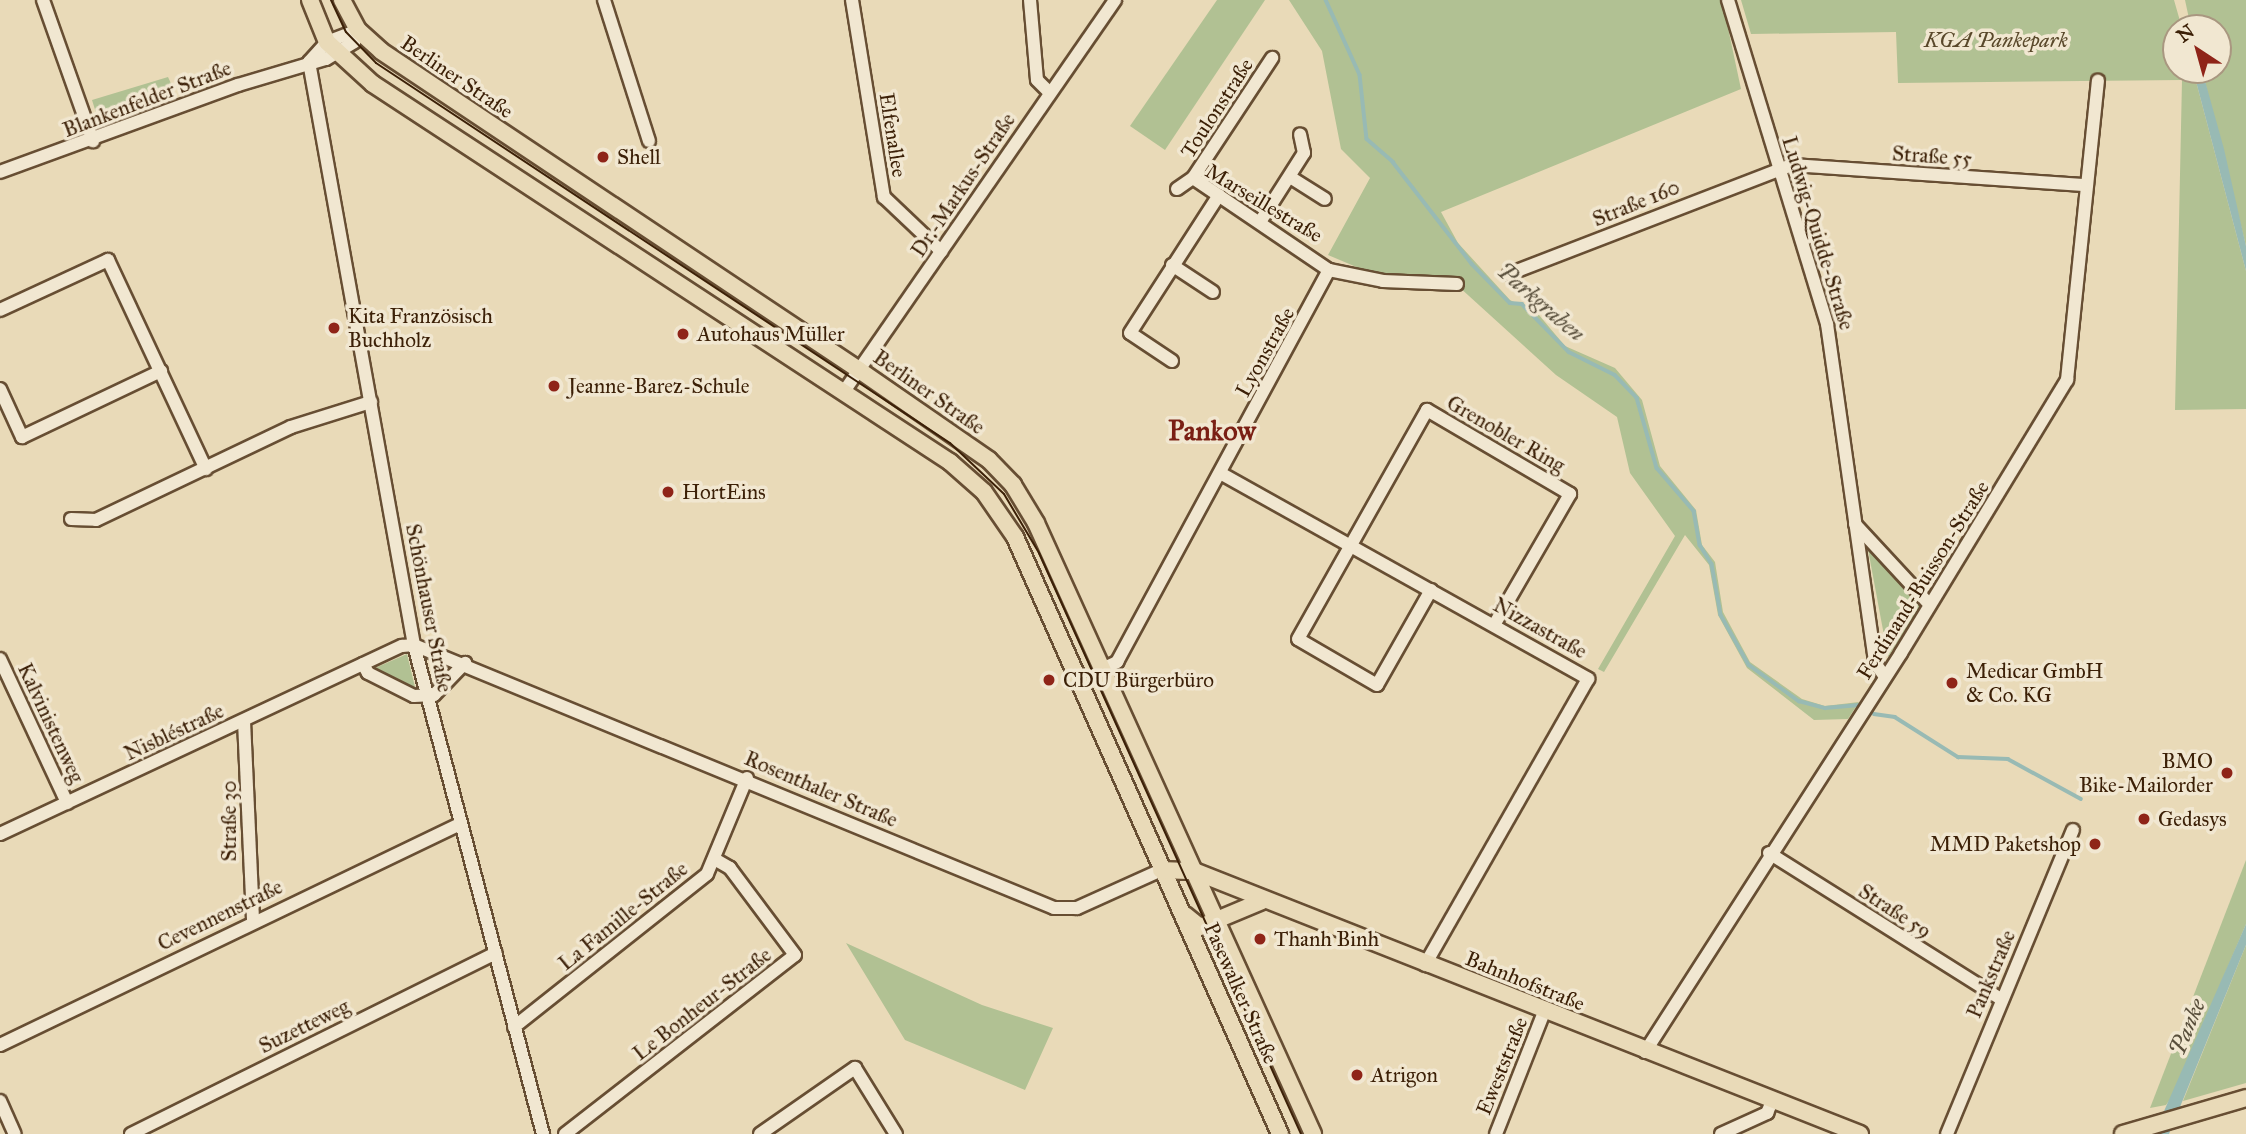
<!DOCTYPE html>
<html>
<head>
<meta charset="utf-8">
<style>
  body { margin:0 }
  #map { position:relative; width:2246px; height:1134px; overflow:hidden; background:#e9dab8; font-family:"IM FELL Great Primer",serif }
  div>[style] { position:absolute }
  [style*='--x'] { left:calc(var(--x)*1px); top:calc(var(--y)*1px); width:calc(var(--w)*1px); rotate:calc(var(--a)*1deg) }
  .green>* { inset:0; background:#b1c193 }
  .water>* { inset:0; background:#98bab4 }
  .stream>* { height:3.5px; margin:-1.75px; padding:0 1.75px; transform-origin:1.75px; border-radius:1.75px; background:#98bab4 }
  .roads { filter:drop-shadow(2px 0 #674e33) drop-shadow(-2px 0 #674e33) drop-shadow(0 2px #674e33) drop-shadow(0 -2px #674e33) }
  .minor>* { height:12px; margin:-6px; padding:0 6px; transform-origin:6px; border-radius:6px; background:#f1e7d1 }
  .major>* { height:16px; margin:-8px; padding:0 8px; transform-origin:8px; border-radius:8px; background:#e9dab8 }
  .tram>* { height:2px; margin:-1px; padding:0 1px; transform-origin:1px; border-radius:1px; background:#3c2007 }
  .dots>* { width:19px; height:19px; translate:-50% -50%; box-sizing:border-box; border:4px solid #f1e7d1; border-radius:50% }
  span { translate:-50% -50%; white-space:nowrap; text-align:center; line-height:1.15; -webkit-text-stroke:7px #f1e7d1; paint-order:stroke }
  .park-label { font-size:21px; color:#59482a; font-style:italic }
  .street-label { font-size:21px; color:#3c2007 }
  .poi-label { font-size:21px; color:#3c2007 }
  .left { translate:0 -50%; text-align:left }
  .right { translate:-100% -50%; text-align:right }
  .water-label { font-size:23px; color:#584e3b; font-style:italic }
  .district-label { font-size:28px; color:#7a1f14; font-weight:700 }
  .north { position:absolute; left:2162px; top:14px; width:70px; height:70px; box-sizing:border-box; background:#f1e7d1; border:2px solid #a99780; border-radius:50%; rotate:324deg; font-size:19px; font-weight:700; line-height:28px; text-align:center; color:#3c2007 }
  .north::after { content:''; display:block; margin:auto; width:24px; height:32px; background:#8f2418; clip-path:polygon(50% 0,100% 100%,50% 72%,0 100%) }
</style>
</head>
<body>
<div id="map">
  <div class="green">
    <i style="clip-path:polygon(1217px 0,1265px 0,1165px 150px,1130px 126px)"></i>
    <i style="clip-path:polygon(1289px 0,1722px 0,1741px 89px,1441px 212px,1458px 243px,1510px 300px,1539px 315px,1565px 346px,1615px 368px,1642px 400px,1660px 466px,1696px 510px,1702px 545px,1715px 562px,1723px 612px,1750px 662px,1802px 699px,1825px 706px,1859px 702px,1848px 719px,1814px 720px,1747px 668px,1718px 615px,1709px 565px,1685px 535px,1604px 672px,1598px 669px,1675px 536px,1630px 473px,1617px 417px,1556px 375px,1458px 286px,1373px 274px,1328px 255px,1370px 178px,1341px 149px,1322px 51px)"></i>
    <i style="clip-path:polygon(1741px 0,2174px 0,2182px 28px,2176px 28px,2176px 70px,2193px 70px,2246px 271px,2246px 409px,2175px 410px,2182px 80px,1898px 83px,1896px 32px,1751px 34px)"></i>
    <i style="clip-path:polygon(2185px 0,2246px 0,2246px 246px,2202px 70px,2218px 70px,2218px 28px,2191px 28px)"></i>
    <i style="clip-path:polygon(168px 77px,174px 90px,104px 119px,97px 116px,92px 100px)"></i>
    <i style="clip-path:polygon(1867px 544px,1921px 605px,1888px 657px)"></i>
    <i style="clip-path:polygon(407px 654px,415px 687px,376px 672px,375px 668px)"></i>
    <i style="clip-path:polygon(2246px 860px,2246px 924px,2174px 1094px,2166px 1105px,2150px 1108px)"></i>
    <i style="clip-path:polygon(846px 943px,982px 1005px,1053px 1028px,1025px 1090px,905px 1040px)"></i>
    <i style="clip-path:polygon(2246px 945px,2246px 1083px,2183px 1101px)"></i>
  </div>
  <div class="water">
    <i style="clip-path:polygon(2193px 70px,2202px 70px,2224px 149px,2246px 246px,2246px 271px)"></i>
    <i style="clip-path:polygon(2246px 924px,2246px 945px,2169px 1134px,2154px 1134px)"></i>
  </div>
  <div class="stream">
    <i style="--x:1326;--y:0;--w:82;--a:65.6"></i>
    <i style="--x:1360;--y:75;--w:64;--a:83.8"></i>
    <i style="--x:1367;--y:139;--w:35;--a:41"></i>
    <i style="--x:1393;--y:162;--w:129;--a:52.2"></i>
    <i style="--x:1472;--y:264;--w:54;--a:45.7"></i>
    <i style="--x:1510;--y:303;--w:12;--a:5"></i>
    <i style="--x:1522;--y:304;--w:67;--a:45.6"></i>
    <i style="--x:1569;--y:352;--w:51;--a:26.6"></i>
    <i style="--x:1615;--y:375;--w:32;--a:46"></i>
    <i style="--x:1637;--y:398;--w:73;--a:74.1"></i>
    <i style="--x:1657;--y:468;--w:57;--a:49.3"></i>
    <i style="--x:1694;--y:511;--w:35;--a:80"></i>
    <i style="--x:1700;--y:545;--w:22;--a:58"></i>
    <i style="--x:1712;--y:564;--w:52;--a:80"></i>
    <i style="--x:1721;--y:615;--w:57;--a:60.8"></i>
    <i style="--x:1749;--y:665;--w:62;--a:35.8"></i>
    <i style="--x:1799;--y:701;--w:27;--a:15"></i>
    <i style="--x:1825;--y:708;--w:34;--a:-5"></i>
    <i style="--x:1874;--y:714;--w:21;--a:8"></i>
    <i style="--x:1895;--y:717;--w:75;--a:32.4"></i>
    <i style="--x:1958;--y:757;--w:50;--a:2.3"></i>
    <i style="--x:2008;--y:759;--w:83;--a:28.7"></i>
  </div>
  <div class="roads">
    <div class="minor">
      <i style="--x:43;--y:0;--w:150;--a:70.5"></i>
      <i style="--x:604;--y:0;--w:148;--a:72.3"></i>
      <i style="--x:852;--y:0;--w:200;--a:80.8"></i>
      <i style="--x:884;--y:197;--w:79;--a:43.5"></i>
      <i style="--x:1030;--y:0;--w:80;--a:85"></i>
      <i style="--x:1037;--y:80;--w:17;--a:45"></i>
      <i style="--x:1728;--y:0;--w:339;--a:73"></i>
      <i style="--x:1827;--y:324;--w:342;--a:81.9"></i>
      <i style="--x:1875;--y:663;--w:17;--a:54"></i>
      <i style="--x:309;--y:62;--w:592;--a:79.79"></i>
      <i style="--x:414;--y:645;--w:506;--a:75.22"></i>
      <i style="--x:0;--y:172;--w:253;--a:-20.1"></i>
      <i style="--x:238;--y:85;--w:92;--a:-16.5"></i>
      <i style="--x:326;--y:59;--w:33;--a:-31"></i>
      <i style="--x:354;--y:42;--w:13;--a:-72"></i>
      <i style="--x:358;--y:30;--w:33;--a:159"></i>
      <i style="--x:327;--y:42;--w:27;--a:132"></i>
      <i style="--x:1290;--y:177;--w:41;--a:32.2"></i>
      <i style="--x:1193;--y:178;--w:164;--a:34.1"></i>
      <i style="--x:1177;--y:189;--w:19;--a:-35"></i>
      <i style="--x:1193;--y:178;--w:144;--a:-56.6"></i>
      <i style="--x:1260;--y:222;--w:82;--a:-57.5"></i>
      <i style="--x:1304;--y:153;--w:19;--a:-102"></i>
      <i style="--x:1172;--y:265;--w:49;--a:33.4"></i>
      <i style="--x:1329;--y:270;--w:55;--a:11.5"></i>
      <i style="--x:1383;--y:281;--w:74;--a:2.3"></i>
      <i style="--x:1509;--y:274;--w:302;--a:-21.1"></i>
      <i style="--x:1791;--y:165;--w:294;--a:3.9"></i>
      <i style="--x:0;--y:310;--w:119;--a:-24.8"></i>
      <i style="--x:108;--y:260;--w:231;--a:64.9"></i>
      <i style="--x:1172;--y:361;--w:50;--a:-146.3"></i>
      <i style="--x:1130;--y:333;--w:164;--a:-57.2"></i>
      <i style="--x:0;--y:389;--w:53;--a:65.4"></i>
      <i style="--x:22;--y:437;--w:154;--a:-25.4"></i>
      <i style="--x:843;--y:393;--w:478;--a:-55.3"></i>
      <i style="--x:1220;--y:473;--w:422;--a:29.2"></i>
      <i style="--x:1588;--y:679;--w:329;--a:119.7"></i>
      <i style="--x:71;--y:519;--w:25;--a:2"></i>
      <i style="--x:96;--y:520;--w:216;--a:-25.5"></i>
      <i style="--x:291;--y:427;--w:84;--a:-17.4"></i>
      <i style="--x:1855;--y:524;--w:110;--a:47.2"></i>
      <i style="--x:1431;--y:590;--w:109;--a:119.6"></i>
      <i style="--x:1377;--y:685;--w:91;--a:-149.8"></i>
      <i style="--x:1298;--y:639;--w:263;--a:-60.6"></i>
      <i style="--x:1427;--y:410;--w:166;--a:30.4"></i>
      <i style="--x:1570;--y:494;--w:151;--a:120.1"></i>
      <i style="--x:0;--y:659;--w:159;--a:65"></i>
      <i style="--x:363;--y:664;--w:10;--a:61"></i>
      <i style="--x:368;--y:673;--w:51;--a:26.6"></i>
      <i style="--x:414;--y:696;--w:20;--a:-3"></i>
      <i style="--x:434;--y:695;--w:45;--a:-45.9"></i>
      <i style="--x:1102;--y:669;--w:17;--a:-25"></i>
      <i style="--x:1117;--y:662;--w:446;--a:-61.6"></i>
      <i style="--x:244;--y:721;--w:199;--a:87.4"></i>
      <i style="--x:0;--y:834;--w:444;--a:-25.1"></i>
      <i style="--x:402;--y:646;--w:12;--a:-5"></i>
      <i style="--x:414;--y:645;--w:692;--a:22.34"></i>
      <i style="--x:1054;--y:908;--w:23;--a:0"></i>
      <i style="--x:1077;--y:908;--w:92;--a:-24.3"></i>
      <i style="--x:1769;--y:853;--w:274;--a:32.2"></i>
      <i style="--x:514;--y:1027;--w:246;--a:-38.4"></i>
      <i style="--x:707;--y:874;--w:104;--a:-67.4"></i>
      <i style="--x:0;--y:1045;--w:508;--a:-25.66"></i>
      <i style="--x:1645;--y:1052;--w:474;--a:-57.3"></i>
      <i style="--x:1901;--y:653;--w:320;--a:-58.7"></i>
      <i style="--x:2067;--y:380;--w:301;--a:-84.1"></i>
      <i style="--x:0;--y:1101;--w:36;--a:66"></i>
      <i style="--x:131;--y:1134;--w:407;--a:-26.4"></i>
      <i style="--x:565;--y:1134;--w:291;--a:-37.9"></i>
      <i style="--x:795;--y:955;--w:109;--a:-126.8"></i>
      <i style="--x:730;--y:868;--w:16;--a:-150"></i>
      <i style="--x:760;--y:1134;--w:116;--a:-34.8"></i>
      <i style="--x:855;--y:1068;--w:78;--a:58.2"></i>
      <i style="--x:1496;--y:1134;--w:131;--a:-68.5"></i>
      <i style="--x:1721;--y:1134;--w:51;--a:-24.5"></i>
      <i style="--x:1767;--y:1113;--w:13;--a:-67"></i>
      <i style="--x:1947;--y:1134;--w:329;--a:-67.5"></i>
    </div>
    <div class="major">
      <i style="--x:310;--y:0;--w:45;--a:68"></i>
      <i style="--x:327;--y:42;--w:62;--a:42.4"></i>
      <i style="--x:373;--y:84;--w:690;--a:33.23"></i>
      <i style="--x:950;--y:462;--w:45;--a:41.4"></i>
      <i style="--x:984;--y:492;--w:55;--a:55.4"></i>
      <i style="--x:1015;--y:537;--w:653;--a:66.06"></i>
      <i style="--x:342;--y:0;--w:34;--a:62"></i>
      <i style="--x:358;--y:30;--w:31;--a:42"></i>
      <i style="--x:381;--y:51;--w:575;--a:33.72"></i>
      <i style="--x:859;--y:370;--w:158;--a:34.7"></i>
      <i style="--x:989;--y:460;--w:35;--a:46"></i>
      <i style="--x:1013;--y:485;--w:44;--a:58.8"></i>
      <i style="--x:1036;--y:523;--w:671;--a:65.61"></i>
      <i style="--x:1161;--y:870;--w:33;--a:2"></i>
      <i style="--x:1194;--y:871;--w:716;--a:21.55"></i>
      <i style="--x:1185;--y:915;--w:19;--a:39"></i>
      <i style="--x:1200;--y:927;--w:67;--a:-22.8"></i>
      <i style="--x:2123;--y:1134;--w:128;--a:-16.3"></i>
    </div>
  </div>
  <div class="tram">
    <i style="--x:331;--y:0;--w:35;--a:65"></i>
    <i style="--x:346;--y:32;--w:43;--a:45.9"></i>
    <i style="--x:376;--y:63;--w:688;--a:33.51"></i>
    <i style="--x:950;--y:443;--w:74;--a:43.4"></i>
    <i style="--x:1004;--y:494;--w:69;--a:59.3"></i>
    <i style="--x:1039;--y:553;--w:637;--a:65.73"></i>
  </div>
  <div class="dots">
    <i style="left:603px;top:157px;background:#8f2418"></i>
    <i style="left:334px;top:328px;background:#8f2418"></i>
    <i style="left:683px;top:334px;background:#8f2418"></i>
    <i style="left:554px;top:386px;background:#8f2418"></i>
    <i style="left:668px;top:492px;background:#8f2418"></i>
    <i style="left:1049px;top:680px;background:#8f2418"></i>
    <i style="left:1952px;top:683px;background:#8f2418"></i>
    <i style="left:2227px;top:773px;background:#8f2418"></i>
    <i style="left:2144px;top:819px;background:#8f2418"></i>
    <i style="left:2095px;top:844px;background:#8f2418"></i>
    <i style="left:1260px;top:939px;background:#8f2418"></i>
    <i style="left:1357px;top:1075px;background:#8f2418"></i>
  </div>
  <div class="park-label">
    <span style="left:1996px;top:40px">KGA Pankepark</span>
  </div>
  <div class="street-label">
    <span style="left:457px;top:77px;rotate:34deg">Berliner Straße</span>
    <span style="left:147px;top:99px;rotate:-21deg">Blankenfelder Straße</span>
    <span style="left:1217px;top:108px;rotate:-57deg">Toulonstraße</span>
    <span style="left:893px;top:135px;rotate:81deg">Elfenallee</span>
    <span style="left:1932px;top:156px;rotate:4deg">Straße 55</span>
    <span style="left:963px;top:185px;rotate:-56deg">Dr.-Markus-Straße</span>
    <span style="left:1264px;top:203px;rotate:31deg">Marseillestraße</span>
    <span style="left:1636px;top:203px;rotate:-22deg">Straße 160</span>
    <span style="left:1818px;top:233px;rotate:73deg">Ludwig-Quidde-Straße</span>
    <span style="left:1265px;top:352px;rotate:-61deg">Lyonstraße</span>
    <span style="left:929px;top:392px;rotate:35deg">Berliner Straße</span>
    <span style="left:1506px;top:434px;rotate:30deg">Grenobler Ring</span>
    <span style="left:1923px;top:580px;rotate:-58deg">Ferdinand-Buisson-Straße</span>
    <span style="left:429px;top:608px;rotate:79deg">Schönhauser Straße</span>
    <span style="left:1540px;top:628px;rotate:29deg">Nizzastraße</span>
    <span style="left:51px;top:723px;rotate:65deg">Kalvinistenweg</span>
    <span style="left:174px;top:732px;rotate:-25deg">Nisbléstraße</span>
    <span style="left:821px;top:789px;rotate:23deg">Rosenthaler Straße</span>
    <span style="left:229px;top:821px;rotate:-90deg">Straße 30</span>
    <span style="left:1895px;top:911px;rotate:33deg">Straße 59</span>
    <span style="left:220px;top:915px;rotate:-26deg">Cevennenstraße</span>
    <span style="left:623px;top:916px;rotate:-39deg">La Famille-Straße</span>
    <span style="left:1991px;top:974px;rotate:-67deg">Pankstraße</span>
    <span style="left:1525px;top:981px;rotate:22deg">Bahnhofstraße</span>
    <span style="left:1241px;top:993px;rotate:66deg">Pasewalker Straße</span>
    <span style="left:702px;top:1004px;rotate:-38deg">Le Bonheur-Straße</span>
    <span style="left:304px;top:1026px;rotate:-26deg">Suzetteweg</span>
    <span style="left:1502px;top:1066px;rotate:-68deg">Eweststraße</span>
  </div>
  <div class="poi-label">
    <span class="left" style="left:617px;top:157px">Shell</span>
    <span class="left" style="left:348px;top:328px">Kita Französisch<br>Buchholz</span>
    <span class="left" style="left:697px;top:334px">Autohaus Müller</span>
    <span class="left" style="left:568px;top:386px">Jeanne-Barez-Schule</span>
    <span class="left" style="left:682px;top:492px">HortEins</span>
    <span class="left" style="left:1966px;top:683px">Medicar GmbH<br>&amp; Co. KG</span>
    <span class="left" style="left:1063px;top:680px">CDU Bürgerbüro</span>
    <span class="right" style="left:2213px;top:773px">BMO<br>Bike-Mailorder</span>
    <span class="left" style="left:2158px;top:819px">Gedasys</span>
    <span class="right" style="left:2081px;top:844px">MMD Paketshop</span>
    <span class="left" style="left:1274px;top:939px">Thanh Binh</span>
    <span class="left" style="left:1371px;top:1075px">Atrigon</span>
  </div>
  <div class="water-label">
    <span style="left:1541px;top:302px;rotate:41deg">Parkgraben</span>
    <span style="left:2187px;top:1027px;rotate:-67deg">Panke</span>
  </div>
  <div class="district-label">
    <span style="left:1212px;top:431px">Pankow</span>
  </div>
  <div class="north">N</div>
</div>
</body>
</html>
